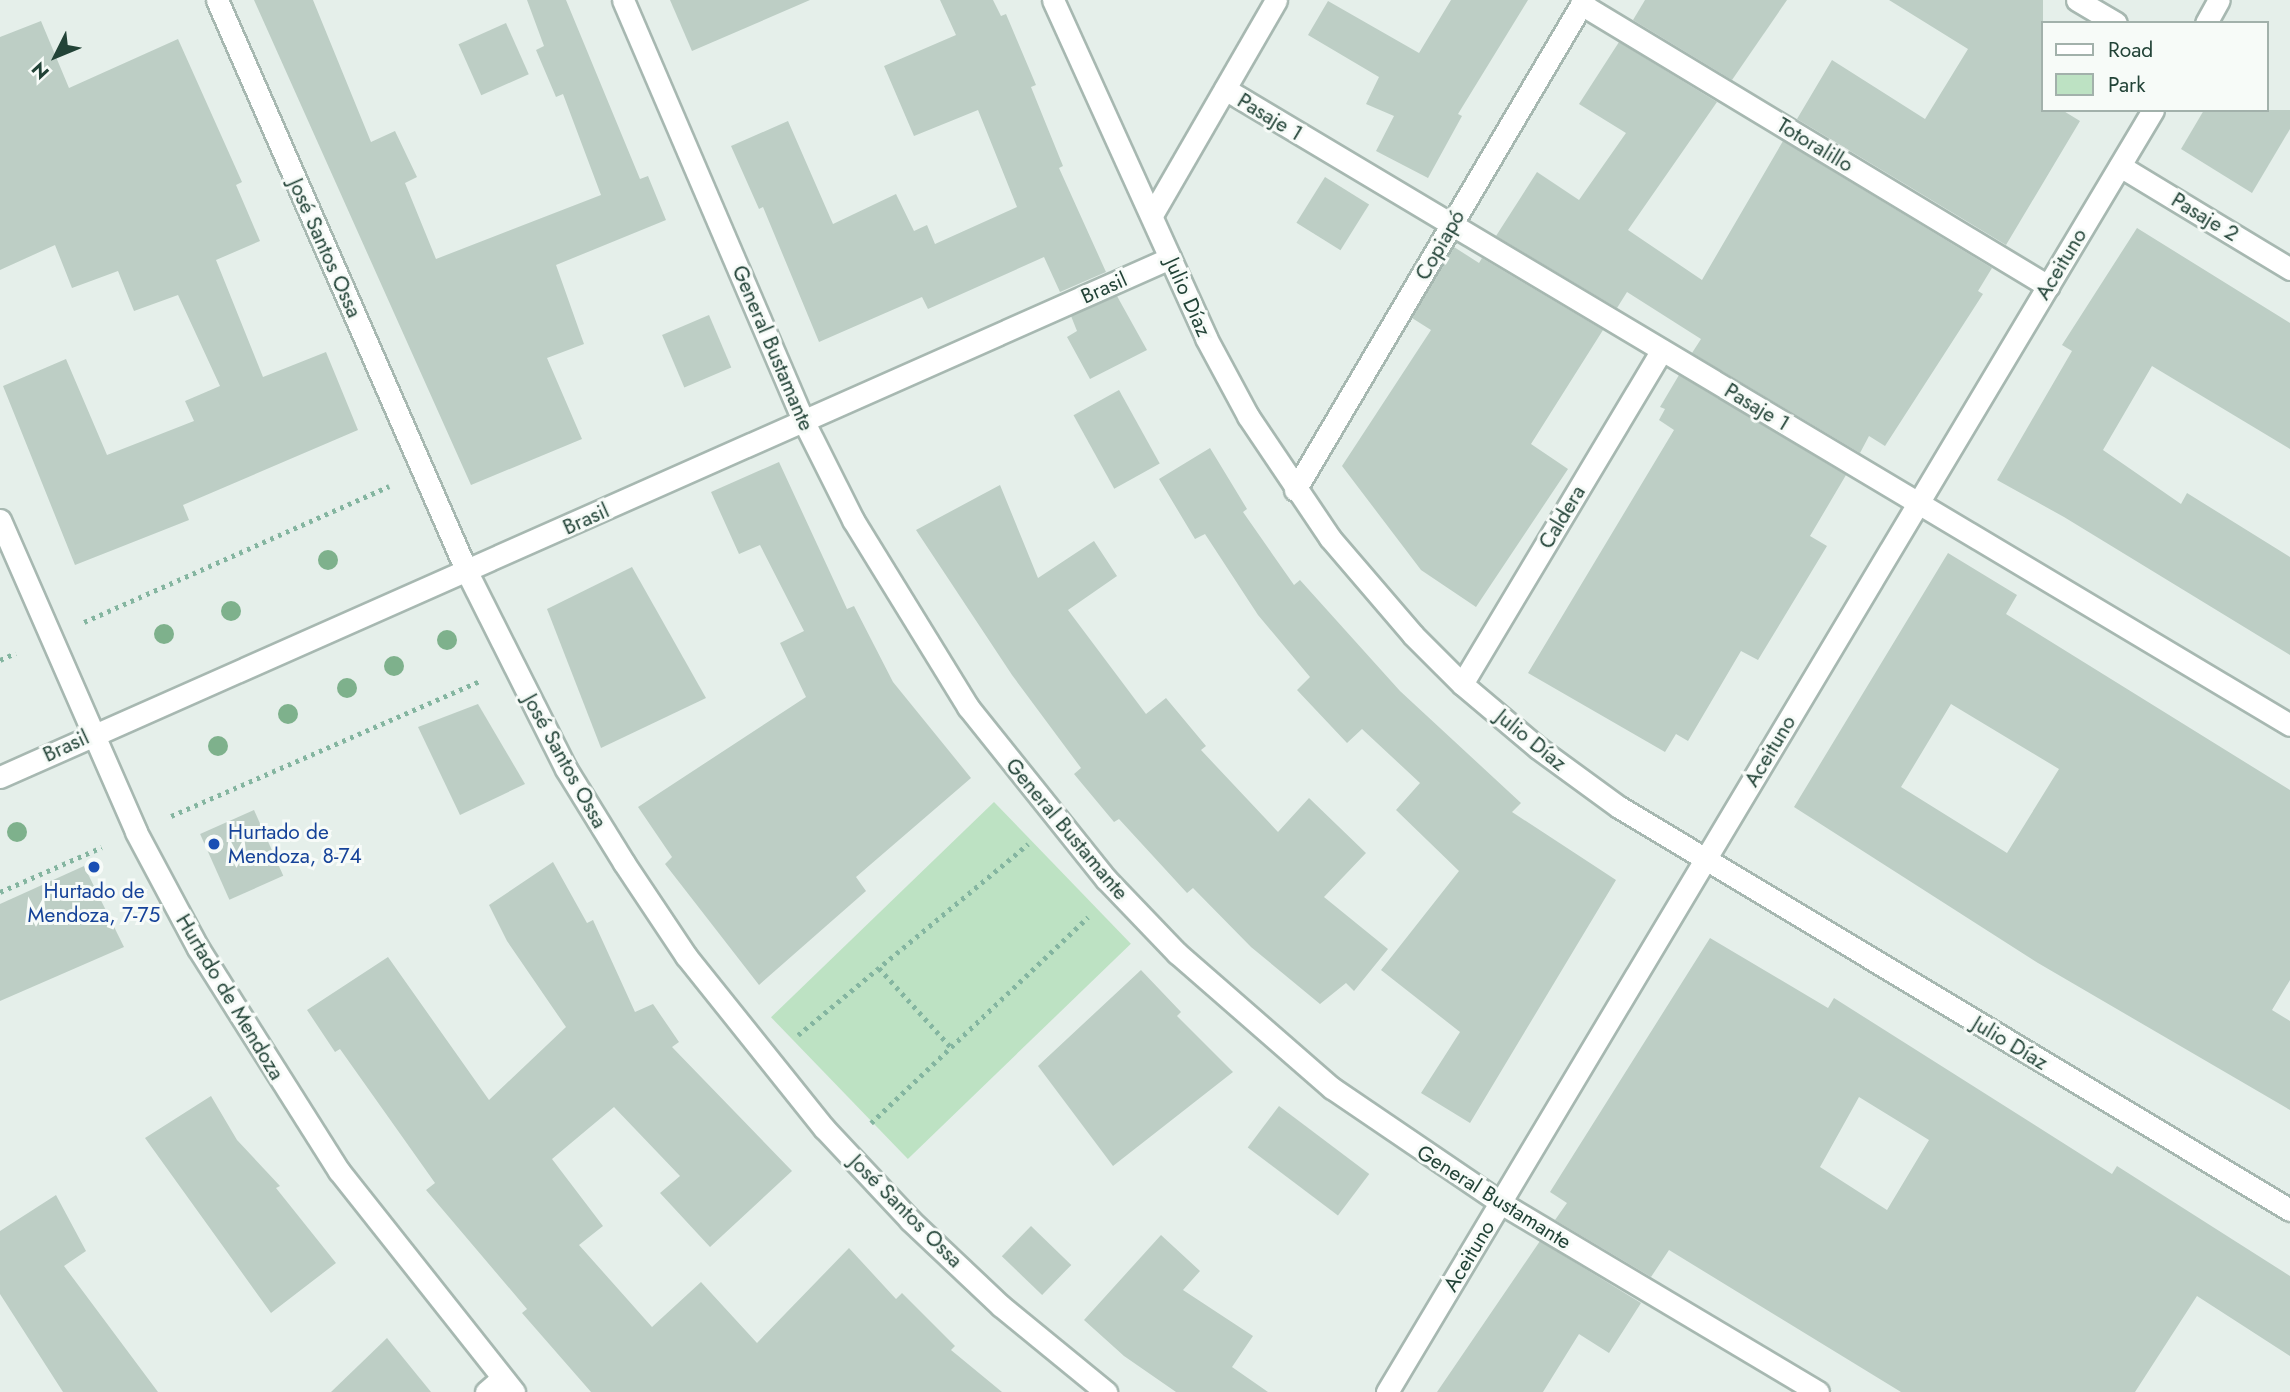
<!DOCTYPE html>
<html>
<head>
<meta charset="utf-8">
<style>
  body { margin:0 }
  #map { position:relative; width:2290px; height:1392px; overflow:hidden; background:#e5efea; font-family:Jost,sans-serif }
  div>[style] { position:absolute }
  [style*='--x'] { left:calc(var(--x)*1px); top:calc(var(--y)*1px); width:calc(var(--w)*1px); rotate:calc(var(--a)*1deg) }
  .green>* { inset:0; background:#bde2c3; transform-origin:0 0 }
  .building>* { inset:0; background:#bdcec5; transform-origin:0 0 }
  .path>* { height:4.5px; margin-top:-2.25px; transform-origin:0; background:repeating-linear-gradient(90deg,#84b5a0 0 3.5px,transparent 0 8.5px) }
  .roads { filter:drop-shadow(2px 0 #a7b8b1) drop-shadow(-2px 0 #a7b8b1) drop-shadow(0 2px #a7b8b1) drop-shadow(0 -2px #a7b8b1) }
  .minor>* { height:21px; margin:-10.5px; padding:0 10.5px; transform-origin:10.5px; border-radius:10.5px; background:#fff }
  .secondary>* { height:21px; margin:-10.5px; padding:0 10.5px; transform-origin:10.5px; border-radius:10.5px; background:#fff }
  .trees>* { width:20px; height:20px; margin:-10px; border-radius:50%; background:#7eb18c }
  .dots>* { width:19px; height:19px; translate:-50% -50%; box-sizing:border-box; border:4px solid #f7fbf8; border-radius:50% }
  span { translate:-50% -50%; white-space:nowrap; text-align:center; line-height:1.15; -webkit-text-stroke:6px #f7fbf8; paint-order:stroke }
  .street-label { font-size:21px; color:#224337 }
  .transit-label { font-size:21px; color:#164399 }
  .left { translate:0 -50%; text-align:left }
  .legend { position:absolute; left:2041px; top:21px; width:228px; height:91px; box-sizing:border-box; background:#f7fbf8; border:2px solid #a2b1ab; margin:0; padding:9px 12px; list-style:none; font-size:21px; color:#224337 }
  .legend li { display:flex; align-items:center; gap:14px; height:35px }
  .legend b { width:35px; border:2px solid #a2b1ab }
  .north { position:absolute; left:21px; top:21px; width:70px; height:70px; -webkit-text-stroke:5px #f7fbf8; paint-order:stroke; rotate:227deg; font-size:19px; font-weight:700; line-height:28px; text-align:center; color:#224337 }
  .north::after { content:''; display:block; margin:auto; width:24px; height:32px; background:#224337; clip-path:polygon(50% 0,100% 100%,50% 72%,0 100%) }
</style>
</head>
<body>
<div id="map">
  <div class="green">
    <i style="left:994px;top:802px;width:197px;height:310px;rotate:46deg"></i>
  </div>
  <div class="building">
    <i style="clip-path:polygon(254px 0,313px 0,371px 142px,395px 131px,417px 177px,405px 183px,436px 259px,601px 195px,563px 94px,556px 97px,536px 50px,544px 46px,527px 0,566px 0,640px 179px,648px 176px,666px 220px,556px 265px,584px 344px,547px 358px,582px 439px,471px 485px)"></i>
    <i style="clip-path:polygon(670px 0,810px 0,692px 51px)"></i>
    <i style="clip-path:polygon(940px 0,993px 0,1001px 16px,1006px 14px,1036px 85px,1031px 87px,1063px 166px,1059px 168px,1106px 272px,1060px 292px,1044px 257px,928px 309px,922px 297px,819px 342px,763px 207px,759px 209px,731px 146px,788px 121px,833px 224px,896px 194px,914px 231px,927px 225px,935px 244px,1017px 207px,978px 110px,914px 136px,884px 66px,956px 35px)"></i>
    <i style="clip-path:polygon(1451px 0,1528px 0,1458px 114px,1462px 116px,1428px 178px,1376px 151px,1394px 116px,1366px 104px,1379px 77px,1308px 35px,1328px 1px,1419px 53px)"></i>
    <i style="clip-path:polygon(1645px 0,1787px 0,1732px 80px,1633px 20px)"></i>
    <i style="clip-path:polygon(1889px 0,2043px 0,2043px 110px,2062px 110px,2080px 121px,2006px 245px,1797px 119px,1832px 60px,1925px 119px,1968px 49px)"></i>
    <i style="clip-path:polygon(41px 21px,69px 88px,178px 39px,242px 182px,236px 185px,260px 241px,216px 260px,263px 377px,326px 352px,358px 430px,183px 505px,189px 520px,75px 565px,3px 386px,66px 359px,107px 455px,194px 421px,185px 401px,220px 386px,178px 295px,134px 311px,118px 271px,72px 288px,55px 245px,0 270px,0 37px)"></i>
    <i style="left:506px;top:23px;width:56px;height:52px;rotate:66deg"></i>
    <i style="clip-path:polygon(1619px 42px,1717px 102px,1628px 230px,1702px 280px,1783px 141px,1992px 268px,1978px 291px,1983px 294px,1885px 446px,1869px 436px,1860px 453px,1692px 353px,1701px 339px,1627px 292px,1617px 308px,1496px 236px,1537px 172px,1579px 200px,1626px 133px,1579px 104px)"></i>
    <i style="clip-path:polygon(2204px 110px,2290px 110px,2290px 129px,2252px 193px,2181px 149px)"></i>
    <i style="left:1325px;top:177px;width:52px;height:54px;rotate:32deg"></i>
    <i style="clip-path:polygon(2137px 228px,2290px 323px,2290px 449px,2152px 366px,2103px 450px,2181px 504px,2187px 493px,2290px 557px,2290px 655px,2064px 517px,1997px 480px,2072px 351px,2062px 345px)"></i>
    <i style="clip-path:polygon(1454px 247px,1479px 263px,1482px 258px,1603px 330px,1531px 444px,1568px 469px,1476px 607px,1421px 570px,1342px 466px,1431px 330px,1412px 318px)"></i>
    <i style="clip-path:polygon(1117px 296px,1147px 350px,1090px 379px,1067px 337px,1077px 331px,1071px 316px)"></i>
    <i style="left:709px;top:315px;width:57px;height:51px;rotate:67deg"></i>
    <i style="clip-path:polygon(1679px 375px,1846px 475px,1810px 536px,1827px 546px,1758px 660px,1741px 651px,1688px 741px,1676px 734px,1665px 752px,1528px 673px,1674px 430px,1659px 420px,1665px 409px,1660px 407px)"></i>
    <i style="left:1119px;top:390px;width:84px;height:52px;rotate:61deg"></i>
    <i style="clip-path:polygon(1210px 448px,1247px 509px,1243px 512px,1294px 585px,1300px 580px,1400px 691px,1521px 803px,1512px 812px,1616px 880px,1470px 1123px,1421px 1093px,1460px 1032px,1381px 970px,1459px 871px,1396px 810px,1420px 783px,1362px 729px,1347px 743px,1297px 690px,1310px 677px,1258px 615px,1205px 534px,1195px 539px,1159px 479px)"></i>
    <i style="clip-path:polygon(779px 462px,847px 609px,854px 606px,893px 682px,971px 778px,856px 877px,866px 891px,759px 985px,665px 864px,672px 857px,638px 807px,806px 697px,780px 643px,804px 631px,760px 545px,739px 554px,711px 492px)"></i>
    <i style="clip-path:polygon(1000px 485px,1038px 578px,1094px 541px,1117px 576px,1068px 610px,1146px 714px,1166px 698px,1206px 746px,1201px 750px,1278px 832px,1309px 798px,1366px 853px,1324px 897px,1388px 949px,1354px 991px,1346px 983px,1320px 1004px,1251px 947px,1193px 888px,1187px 893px,1119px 819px,1114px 822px,1074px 774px,1081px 768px,1012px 675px,916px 530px)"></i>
    <i style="clip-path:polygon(evenodd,1948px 553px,2017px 595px,2006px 614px,2290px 790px,2290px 980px,2272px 1010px,2290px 1021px,2290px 1110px,2038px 963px,1794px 807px,1948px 553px,1951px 704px,2059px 769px,2007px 853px,1901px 787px,1951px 704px)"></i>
    <i style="clip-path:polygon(632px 567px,706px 698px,601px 748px,547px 609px)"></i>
    <i style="clip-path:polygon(478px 704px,525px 784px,460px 815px,418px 727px)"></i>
    <i style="left:254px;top:810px;width:72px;height:59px;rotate:66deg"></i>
    <i style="clip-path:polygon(553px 862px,587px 923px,593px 920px,635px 1012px,653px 1004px,679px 1042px,672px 1047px,792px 1171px,710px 1247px,660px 1193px,680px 1176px,614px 1107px,552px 1159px,603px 1226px,579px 1245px,652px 1327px,701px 1282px,757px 1343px,849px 1248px,896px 1299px,902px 1293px,955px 1346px,951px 1350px,1002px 1392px,591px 1392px,522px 1313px,527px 1309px,426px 1190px,435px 1183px,340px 1049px,335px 1052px,307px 1010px,388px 957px,489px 1100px,566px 1027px,507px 941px,489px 905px)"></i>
    <i style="clip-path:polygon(84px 866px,124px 947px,0 1001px,0 904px)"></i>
    <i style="clip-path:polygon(evenodd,1710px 938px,1828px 1008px,1834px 998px,2112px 1174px,2117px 1166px,2290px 1276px,2290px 1356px,2197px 1296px,2135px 1392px,1901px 1392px,1669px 1250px,1651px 1277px,1555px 1220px,1567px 1203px,1550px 1192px,1710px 938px,1859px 1097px,1929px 1140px,1887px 1210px,1820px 1167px,1859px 1097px)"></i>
    <i style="clip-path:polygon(1141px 970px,1181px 1012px,1177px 1016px,1233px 1072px,1113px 1166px,1038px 1066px)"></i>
    <i style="clip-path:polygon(211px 1096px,237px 1140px,280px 1186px,276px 1188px,336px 1263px,271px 1313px,145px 1138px)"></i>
    <i style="left:1279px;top:1106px;width:113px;height:52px;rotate:37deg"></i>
    <i style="clip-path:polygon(56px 1195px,86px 1251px,64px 1266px,158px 1392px,63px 1392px,0 1294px,0 1231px)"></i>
    <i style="left:1031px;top:1226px;width:56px;height:42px;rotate:44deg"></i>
    <i style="clip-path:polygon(1161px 1235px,1200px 1271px,1183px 1290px,1253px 1336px,1232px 1367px,1268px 1392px,1176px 1392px,1124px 1356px,1084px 1320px)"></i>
    <i style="clip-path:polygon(1540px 1241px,1641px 1303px,1609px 1353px,1579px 1334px,1543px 1392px,1437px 1392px)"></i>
    <i style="clip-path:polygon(387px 1338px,431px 1392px,331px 1392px)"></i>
  </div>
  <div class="path">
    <i style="--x:84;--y:622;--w:334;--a:-24"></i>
    <i style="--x:0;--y:660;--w:17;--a:-24"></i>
    <i style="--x:171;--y:816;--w:337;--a:-23.6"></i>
    <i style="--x:0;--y:892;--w:111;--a:-23.8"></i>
    <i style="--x:879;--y:968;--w:107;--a:47.7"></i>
    <i style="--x:798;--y:1035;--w:299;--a:-39.7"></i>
    <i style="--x:871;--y:1123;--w:299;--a:-43.5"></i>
  </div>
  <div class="roads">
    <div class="minor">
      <i style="--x:217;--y:0;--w:624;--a:66.39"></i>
      <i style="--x:467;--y:572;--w:220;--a:63.3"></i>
      <i style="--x:566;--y:769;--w:110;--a:58.3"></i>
      <i style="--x:624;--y:863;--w:112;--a:56.3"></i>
      <i style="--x:686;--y:956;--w:221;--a:51.3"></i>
      <i style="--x:824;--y:1128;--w:126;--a:46.9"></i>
      <i style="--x:910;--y:1220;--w:125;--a:43.4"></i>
      <i style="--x:1001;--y:1306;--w:136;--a:39.3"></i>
      <i style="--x:623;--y:0;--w:459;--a:66.8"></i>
      <i style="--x:804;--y:422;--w:110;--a:63.4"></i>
      <i style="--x:853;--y:520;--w:220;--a:58.4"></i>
      <i style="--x:968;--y:707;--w:221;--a:51.3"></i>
      <i style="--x:1106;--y:879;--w:103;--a:46.2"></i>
      <i style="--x:1177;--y:953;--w:206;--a:41.1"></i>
      <i style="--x:1332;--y:1088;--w:204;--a:34.2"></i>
      <i style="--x:1501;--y:1203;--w:369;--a:30.8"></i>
      <i style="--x:1053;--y:0;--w:371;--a:65.6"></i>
      <i style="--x:1206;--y:338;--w:89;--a:61.7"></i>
      <i style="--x:1248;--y:416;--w:147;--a:56.1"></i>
      <i style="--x:1330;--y:538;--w:128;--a:49.4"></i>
      <i style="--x:1413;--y:635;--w:69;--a:45"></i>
      <i style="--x:1462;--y:684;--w:99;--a:40.1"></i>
      <i style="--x:1538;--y:748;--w:100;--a:36.1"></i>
      <i style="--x:1619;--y:807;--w:783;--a:30.99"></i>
      <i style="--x:2077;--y:0;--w:45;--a:30.5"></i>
      <i style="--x:1581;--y:4;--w:546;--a:31.13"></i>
      <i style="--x:2206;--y:23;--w:26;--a:-61"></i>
      <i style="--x:1225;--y:89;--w:1240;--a:30.84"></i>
      <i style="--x:2120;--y:166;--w:199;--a:31.2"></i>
      <i style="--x:1152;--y:215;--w:248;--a:-60"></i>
      <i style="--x:1295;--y:490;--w:569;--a:-59.47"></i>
      <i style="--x:1462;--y:684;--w:389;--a:-59.1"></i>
      <i style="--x:0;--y:777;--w:1280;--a:-23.92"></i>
      <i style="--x:486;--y:1392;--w:21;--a:-41"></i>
      <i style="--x:1387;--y:1392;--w:1493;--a:-59.14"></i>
    </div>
    <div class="secondary">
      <i style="--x:0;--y:520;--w:340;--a:66.4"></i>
      <i style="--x:136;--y:832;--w:132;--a:61.9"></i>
      <i style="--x:198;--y:948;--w:264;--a:57.7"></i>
      <i style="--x:339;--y:1171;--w:282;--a:51.6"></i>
    </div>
  </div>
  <div class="trees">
    <i style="left:328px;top:560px"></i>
    <i style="left:231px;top:611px"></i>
    <i style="left:164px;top:634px"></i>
    <i style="left:447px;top:640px"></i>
    <i style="left:394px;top:666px"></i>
    <i style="left:347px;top:688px"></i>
    <i style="left:288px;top:714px"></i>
    <i style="left:218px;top:746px"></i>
    <i style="left:17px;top:832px"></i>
  </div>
  <div class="dots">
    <i style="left:214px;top:844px;background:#1a4fb4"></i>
    <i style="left:94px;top:867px;background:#1a4fb4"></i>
  </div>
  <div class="street-label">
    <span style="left:1270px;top:117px;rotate:31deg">Pasaje 1</span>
    <span style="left:1815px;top:145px;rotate:31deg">Totoralillo</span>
    <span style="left:2205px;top:217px;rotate:31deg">Pasaje 2</span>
    <span style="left:1440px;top:245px;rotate:-60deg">Copiapó</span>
    <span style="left:325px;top:248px;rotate:66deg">José Santos Ossa</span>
    <span style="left:2061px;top:264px;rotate:-59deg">Aceituno</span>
    <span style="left:1104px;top:288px;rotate:-24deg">Brasil</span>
    <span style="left:1188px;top:297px;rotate:66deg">Julio Díaz</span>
    <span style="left:773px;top:348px;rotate:67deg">General Bustamante</span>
    <span style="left:1757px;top:407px;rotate:31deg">Pasaje 1</span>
    <span style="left:1562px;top:517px;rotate:-59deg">Caldera</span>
    <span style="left:586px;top:519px;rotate:-24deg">Brasil</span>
    <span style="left:1531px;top:740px;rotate:39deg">Julio Díaz</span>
    <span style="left:66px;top:746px;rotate:-25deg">Brasil</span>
    <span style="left:1770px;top:751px;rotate:-59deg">Aceituno</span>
    <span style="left:565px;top:761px;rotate:61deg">José Santos Ossa</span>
    <span style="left:1067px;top:829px;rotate:50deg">General Bustamante</span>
    <span style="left:230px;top:997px;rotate:59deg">Hurtado de Mendoza</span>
    <span style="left:2010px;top:1043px;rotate:31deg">Julio Díaz</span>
    <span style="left:1494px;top:1197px;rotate:32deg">General Bustamante</span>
    <span style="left:906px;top:1211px;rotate:45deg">José Santos Ossa</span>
    <span style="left:1469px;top:1256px;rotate:-59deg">Aceituno</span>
  </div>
  <div class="transit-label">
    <span class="left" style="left:228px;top:844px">Hurtado de<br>Mendoza, 8-74</span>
    <span style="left:94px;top:903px">Hurtado de<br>Mendoza, 7-75</span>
  </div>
  <ul class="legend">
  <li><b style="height:9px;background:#fff"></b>Road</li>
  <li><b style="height:19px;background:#bde2c3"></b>Park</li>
  </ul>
  <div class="north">N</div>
</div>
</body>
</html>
